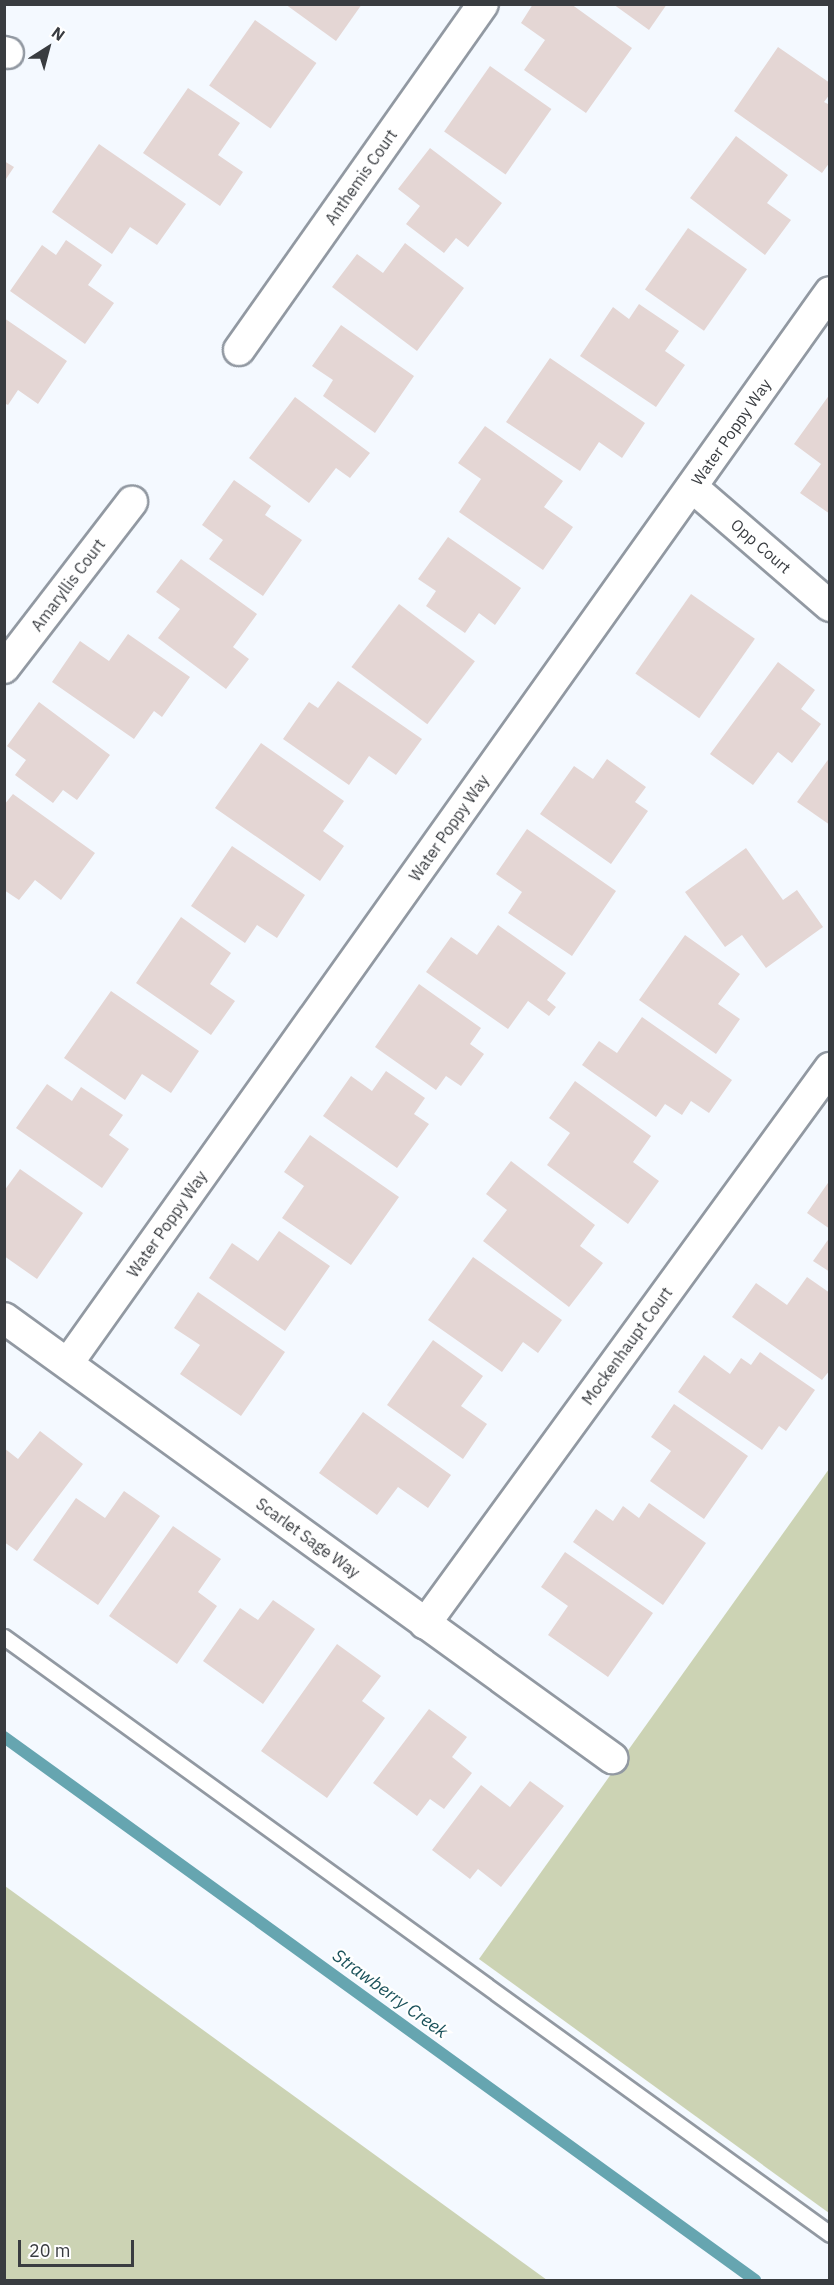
<!DOCTYPE html>
<html>
<head>
<meta charset="utf-8">
<style>
  body { margin:0 }
  #map { position:relative; width:834px; height:2285px; overflow:hidden; background:#f4f9ff; font-family:"IBM Plex Sans",sans-serif }
  div>[style] { position:absolute }
  [style*='--x'] { left:calc(var(--x)*1px); top:calc(var(--y)*1px); width:calc(var(--w)*1px); rotate:calc(var(--a)*1deg) }
  .green>* { inset:0; background:#ccd3b4 }
  .stream>* { height:12px; margin:-6px; padding:0 6px; transform-origin:6px; border-radius:6px; background:#66a5b0 }
  .building>* { inset:0; background:#e4d6d4; transform-origin:0 0 }
  .roads { filter:drop-shadow(2px 0 #9299a2) drop-shadow(-2px 0 #9299a2) drop-shadow(0 2px #9299a2) drop-shadow(0 -2px #9299a2) }
  .service>* { height:15px; margin:-7.5px; padding:0 7.5px; transform-origin:7.5px; border-radius:7.5px; background:#fff }
  .minor>* { height:30px; margin:-15px; padding:0 15px; transform-origin:15px; border-radius:15px; background:#fff }
  span { translate:-50% -50%; white-space:nowrap; text-align:center; line-height:1.15; -webkit-text-stroke:4.5px #fff; paint-order:stroke }
  .street-label { font-size:16px; color:#393c40 }
  .water-label { font-size:18px; color:#1b525b; font-style:italic }
  .frame { position:absolute; inset:0; border:6px solid #393c40; pointer-events:none }
  .north { position:absolute; left:18px; top:18px; width:60px; height:60px; -webkit-text-stroke:4px #fff; paint-order:stroke; rotate:36deg; font-size:16px; font-weight:700; line-height:24px; text-align:center; color:#393c40 }
  .north::after { content:''; display:block; margin:auto; width:21px; height:27px; background:#393c40; clip-path:polygon(50% 0,100% 100%,50% 72%,0 100%) }
  .scale { position:absolute; left:18px; top:2240px; width:116px; height:27px; box-sizing:border-box; border:3px solid #393c40; border-top:0; padding-left:8px; font-size:18px; line-height:21px; white-space:nowrap; color:#393c40; -webkit-text-stroke:4px #fff; paint-order:stroke }
</style>
</head>
<body>
<div id="map">
  <div class="green">
    <i style="clip-path:polygon(829px 1469px,829px 2213px,479px 1959px)"></i>
    <i style="clip-path:polygon(5px 1886px,547px 2280px,5px 2280px)"></i>
  </div>
  <div class="stream">
    <i style="--x:4;--y:1737;--w:927;--a:35.87"></i>
  </div>
  <div class="building">
    <i style="clip-path:polygon(285px 4px,362px 4px,336px 41px)"></i>
    <i style="clip-path:polygon(533px 4px,571px 4px,632px 48px,586px 113px,524px 70px,545px 40px,521px 23px)"></i>
    <i style="clip-path:polygon(613px 4px,667px 4px,649px 30px)"></i>
    <i style="left:255px;top:20px;width:75px;height:80px;rotate:35deg"></i>
    <i style="clip-path:polygon(778px 47px,830px 83px,830px 94px,824px 102px,830px 105px,830px 162px,822px 173px,734px 111px)"></i>
    <i style="left:490px;top:66px;width:75px;height:80px;rotate:35deg"></i>
    <i style="clip-path:polygon(188px 88px,240px 123px,218px 155px,243px 172px,220px 206px,143px 153px)"></i>
    <i style="clip-path:polygon(736px 136px,788px 175px,767px 203px,791px 220px,765px 255px,690px 198px)"></i>
    <i style="clip-path:polygon(99px 144px,186px 204px,157px 245px,130px 227px,112px 254px,52px 212px)"></i>
    <i style="clip-path:polygon(430px 148px,502px 203px,468px 247px,456px 238px,444px 253px,406px 224px,420px 206px,398px 189px)"></i>
    <i style="clip-path:polygon(4px 161px,14px 167px,4px 182px)"></i>
    <i style="left:688px;top:228px;width:72px;height:75px;rotate:35deg"></i>
    <i style="clip-path:polygon(66px 240px,102px 265px,88px 285px,114px 303px,85px 344px,10px 291px,42px 245px,56px 255px)"></i>
    <i style="clip-path:polygon(405px 243px,464px 288px,417px 351px,332px 287px,357px 254px,383px 273px)"></i>
    <i style="clip-path:polygon(639px 304px,679px 331px,665px 351px,685px 365px,656px 407px,580px 356px,613px 307px,629px 319px)"></i>
    <i style="clip-path:polygon(4px 318px,67px 361px,38px 404px,18px 390px,8px 405px,4px 403px)"></i>
    <i style="clip-path:polygon(341px 325px,414px 376px,375px 433px,323px 396px,333px 380px,312px 366px)"></i>
    <i style="clip-path:polygon(550px 358px,645px 423px,622px 458px,599px 442px,580px 471px,506px 422px)"></i>
    <i style="clip-path:polygon(830px 394px,830px 514px,800px 493px,821px 464px,794px 444px)"></i>
    <i style="clip-path:polygon(295px 397px,370px 453px,350px 478px,336px 468px,309px 503px,249px 458px)"></i>
    <i style="clip-path:polygon(485px 426px,563px 481px,544px 507px,573px 527px,543px 570px,459px 512px,481px 479px,458px 463px)"></i>
    <i style="clip-path:polygon(234px 480px,271px 506px,265px 515px,302px 540px,263px 596px,209px 559px,223px 540px,202px 525px)"></i>
    <i style="clip-path:polygon(448px 537px,521px 588px,495px 625px,479px 613px,465px 633px,426px 606px,436px 591px,418px 579px)"></i>
    <i style="clip-path:polygon(181px 559px,257px 614px,233px 647px,249px 659px,226px 689px,158px 638px,180px 609px,156px 592px)"></i>
    <i style="left:691px;top:594px;width:78px;height:97px;rotate:35deg"></i>
    <i style="left:399px;top:604px;width:95px;height:79px;rotate:37deg"></i>
    <i style="clip-path:polygon(128px 634px,190px 677px,162px 717px,154px 711px,134px 739px,52px 682px,80px 641px,109px 661px)"></i>
    <i style="clip-path:polygon(778px 662px,815px 690px,801px 709px,821px 724px,792px 763px,778px 752px,753px 785px,710px 754px)"></i>
    <i style="clip-path:polygon(338px 681px,422px 739px,396px 775px,369px 756px,349px 785px,283px 739px,309px 702px,318px 708px)"></i>
    <i style="clip-path:polygon(39px 702px,110px 755px,77px 800px,63px 790px,53px 803px,15px 775px,26px 760px,7px 746px)"></i>
    <i style="clip-path:polygon(261px 743px,344px 801px,323px 831px,344px 846px,320px 881px,215px 808px)"></i>
    <i style="clip-path:polygon(830px 757px,830px 825px,797px 802px)"></i>
    <i style="clip-path:polygon(607px 759px,646px 787px,635px 802px,648px 811px,611px 864px,540px 814px,574px 766px,593px 779px)"></i>
    <i style="clip-path:polygon(13px 794px,95px 853px,61px 900px,35px 880px,19px 900px,4px 890px,4px 805px)"></i>
    <i style="clip-path:polygon(527px 829px,616px 891px,572px 956px,508px 913px,522px 892px,496px 874px)"></i>
    <i style="clip-path:polygon(232px 846px,305px 895px,277px 938px,257px 925px,245px 943px,191px 906px)"></i>
    <i style="clip-path:polygon(746px 848px,783px 900px,797px 890px,823px 927px,766px 968px,742px 935px,725px 947px,685px 892px)"></i>
    <i style="clip-path:polygon(181px 917px,231px 953px,210px 984px,235px 1001px,211px 1035px,136px 983px)"></i>
    <i style="clip-path:polygon(498px 925px,566px 973px,547px 1000px,556px 1007px,549px 1016px,528px 1001px,508px 1029px,426px 972px,451px 937px,477px 955px)"></i>
    <i style="clip-path:polygon(685px 935px,740px 974px,718px 1004px,740px 1019px,716px 1054px,639px 1000px)"></i>
    <i style="clip-path:polygon(419px 984px,481px 1028px,470px 1044px,484px 1054px,461px 1086px,446px 1076px,436px 1090px,375px 1047px)"></i>
    <i style="clip-path:polygon(111px 991px,199px 1051px,171px 1093px,142px 1074px,125px 1100px,64px 1058px)"></i>
    <i style="clip-path:polygon(642px 1017px,732px 1080px,709px 1113px,691px 1101px,682px 1115px,665px 1104px,656px 1117px,582px 1065px,599px 1041px,617px 1053px)"></i>
    <i style="clip-path:polygon(386px 1071px,425px 1098px,414px 1114px,429px 1124px,397px 1168px,323px 1116px,351px 1076px,372px 1091px)"></i>
    <i style="clip-path:polygon(575px 1081px,651px 1136px,633px 1162px,659px 1181px,628px 1224px,547px 1165px,570px 1133px,549px 1118px)"></i>
    <i style="clip-path:polygon(47px 1084px,72px 1101px,81px 1087px,123px 1115px,109px 1135px,129px 1149px,102px 1188px,16px 1128px)"></i>
    <i style="clip-path:polygon(310px 1135px,399px 1197px,351px 1265px,282px 1218px,304px 1186px,284px 1172px)"></i>
    <i style="clip-path:polygon(511px 1161px,595px 1225px,580px 1246px,603px 1263px,569px 1307px,483px 1241px,507px 1210px,486px 1194px)"></i>
    <i style="clip-path:polygon(20px 1169px,83px 1213px,37px 1279px,4px 1256px,4px 1191px)"></i>
    <i style="clip-path:polygon(830px 1180px,830px 1229px,807px 1213px)"></i>
    <i style="clip-path:polygon(279px 1231px,330px 1266px,285px 1331px,209px 1278px,232px 1243px,258px 1261px)"></i>
    <i style="clip-path:polygon(830px 1237px,830px 1272px,813px 1261px)"></i>
    <i style="clip-path:polygon(473px 1257px,562px 1320px,538px 1353px,523px 1342px,502px 1372px,428px 1320px)"></i>
    <i style="clip-path:polygon(807px 1277px,830px 1293px,830px 1370px,822px 1380px,732px 1317px,756px 1283px,787px 1305px)"></i>
    <i style="clip-path:polygon(198px 1292px,285px 1352px,241px 1416px,180px 1374px,200px 1345px,174px 1328px)"></i>
    <i style="clip-path:polygon(433px 1340px,483px 1376px,461px 1406px,487px 1424px,463px 1459px,387px 1405px)"></i>
    <i style="clip-path:polygon(760px 1352px,815px 1390px,786px 1431px,779px 1426px,762px 1450px,678px 1392px,704px 1355px,730px 1374px,741px 1358px,751px 1365px)"></i>
    <i style="clip-path:polygon(674px 1404px,748px 1456px,704px 1519px,650px 1481px,671px 1451px,651px 1437px)"></i>
    <i style="clip-path:polygon(363px 1412px,451px 1475px,428px 1508px,398px 1487px,377px 1515px,319px 1473px)"></i>
    <i style="clip-path:polygon(40px 1431px,83px 1464px,17px 1551px,4px 1542px,4px 1448px,18px 1459px)"></i>
    <i style="clip-path:polygon(124px 1491px,160px 1516px,98px 1605px,33px 1560px,76px 1498px,105px 1518px)"></i>
    <i style="clip-path:polygon(649px 1503px,706px 1543px,663px 1605px,573px 1542px,596px 1509px,613px 1521px,623px 1506px,639px 1518px)"></i>
    <i style="clip-path:polygon(173px 1526px,221px 1559px,198px 1592px,217px 1606px,177px 1664px,109px 1616px)"></i>
    <i style="clip-path:polygon(565px 1552px,653px 1613px,608px 1677px,548px 1635px,568px 1606px,541px 1587px)"></i>
    <i style="clip-path:polygon(273px 1600px,315px 1629px,263px 1704px,203px 1661px,240px 1608px,258px 1620px)"></i>
    <i style="clip-path:polygon(337px 1644px,381px 1676px,362px 1701px,385px 1718px,327px 1798px,261px 1751px)"></i>
    <i style="clip-path:polygon(429px 1709px,467px 1737px,452px 1757px,472px 1773px,444px 1809px,430px 1799px,417px 1816px,373px 1783px)"></i>
    <i style="clip-path:polygon(530px 1781px,564px 1806px,501px 1887px,478px 1869px,470px 1879px,432px 1850px,481px 1785px,510px 1807px)"></i>
  </div>
  <div class="roads">
    <div class="service">
      <i style="--x:4;--y:1637;--w:1019;--a:35.86"></i>
    </div>
    <div class="minor">
      <i style="--x:4;--y:52;--w:4;--a:14"></i>
      <i style="--x:239;--y:350;--w:423;--a:-54.8"></i>
      <i style="--x:692;--y:487;--w:182;--a:40.8"></i>
      <i style="--x:4;--y:668;--w:210;--a:-52.4"></i>
      <i style="--x:4;--y:1318;--w:751;--a:35.89"></i>
      <i style="--x:68;--y:1363;--w:1314;--a:-54.57"></i>
      <i style="--x:425;--y:1624;--w:688;--a:-53.93"></i>
    </div>
  </div>
  <div class="street-label">
    <span style="left:361px;top:177px;rotate:-55deg">Anthemis Court</span>
    <span style="left:731px;top:432px;rotate:-55deg">Water Poppy Way</span>
    <span style="left:761px;top:546px;rotate:41deg">Opp Court</span>
    <span style="left:68px;top:585px;rotate:-53deg">Amaryllis Court</span>
    <span style="left:449px;top:828px;rotate:-55deg">Water Poppy Way</span>
    <span style="left:167px;top:1224px;rotate:-55deg">Water Poppy Way</span>
    <span style="left:627px;top:1346px;rotate:-54deg">Mockenhaupt Court</span>
    <span style="left:308px;top:1538px;rotate:36deg">Scarlet Sage Way</span>
  </div>
  <div class="water-label">
    <span style="left:390px;top:1994px;rotate:36deg">Strawberry Creek</span>
  </div>
  <div class="frame"></div>
  <div class="north">N</div>
  <div class="scale">20 m</div>
</div>
</body>
</html>
